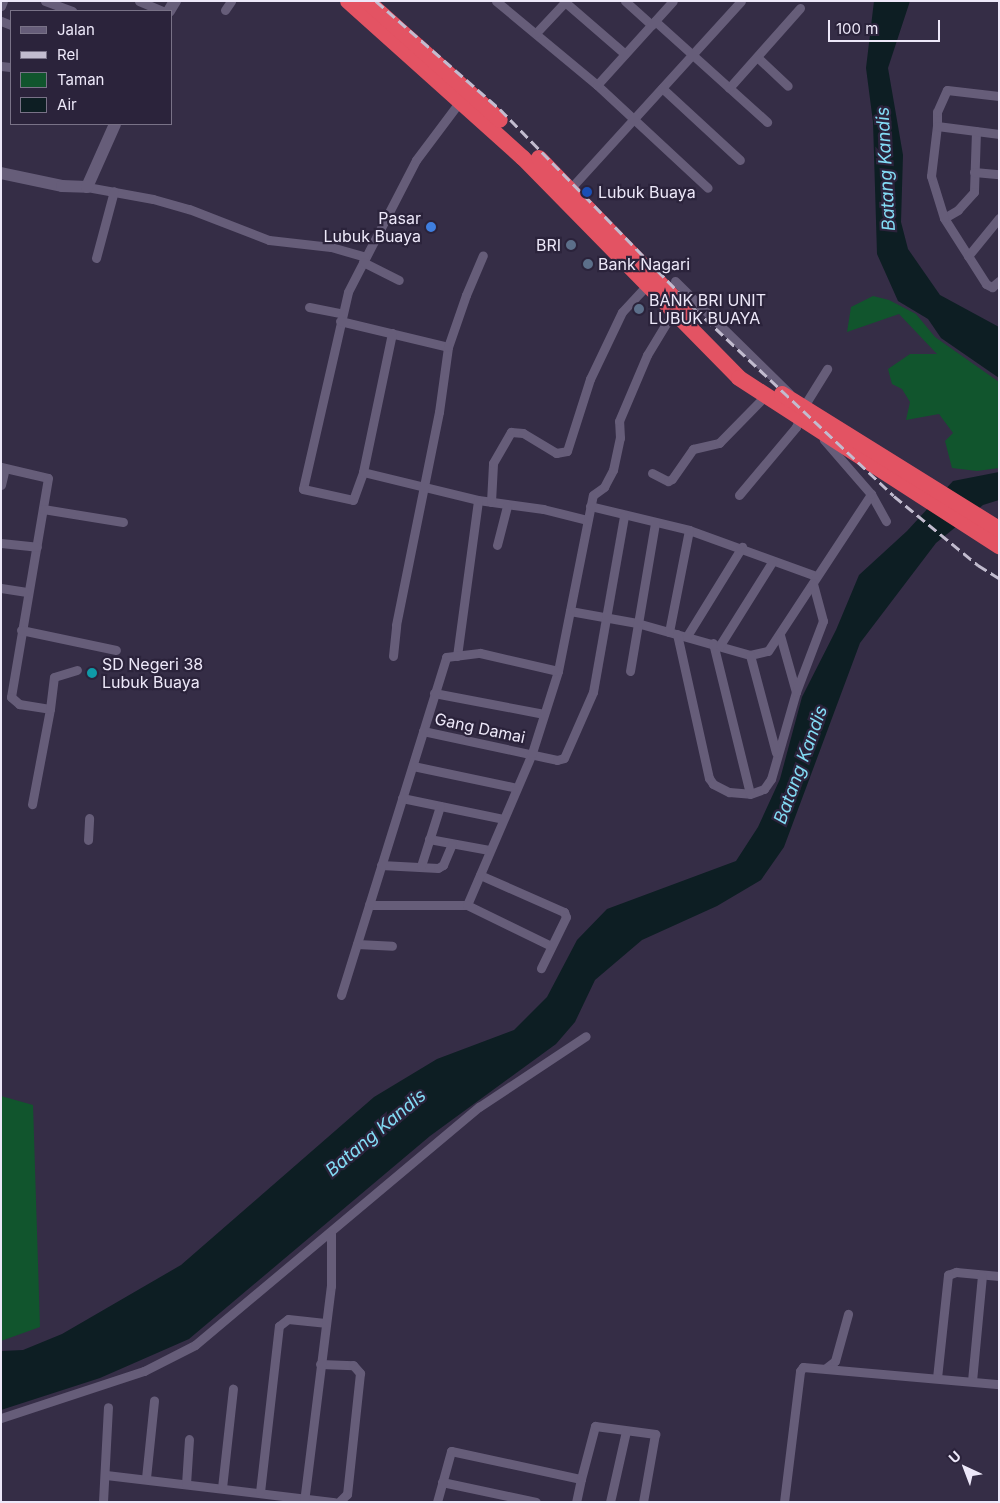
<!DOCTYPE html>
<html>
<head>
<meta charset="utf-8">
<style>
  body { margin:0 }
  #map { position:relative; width:1000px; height:1503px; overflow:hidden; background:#352d46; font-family:Inter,sans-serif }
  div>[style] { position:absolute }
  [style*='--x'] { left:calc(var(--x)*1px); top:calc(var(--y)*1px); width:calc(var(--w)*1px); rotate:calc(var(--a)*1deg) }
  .green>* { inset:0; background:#11552d }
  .water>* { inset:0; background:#0d1e23 }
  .street>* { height:9px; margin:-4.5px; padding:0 4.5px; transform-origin:4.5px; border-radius:4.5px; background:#665d79 }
  .secondary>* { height:12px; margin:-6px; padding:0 6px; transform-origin:6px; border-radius:6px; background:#665d79 }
  .highway>* { height:16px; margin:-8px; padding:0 8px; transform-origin:8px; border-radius:8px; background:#e35363 }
  .rail>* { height:2.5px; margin-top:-1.25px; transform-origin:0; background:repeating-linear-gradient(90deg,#c2bccf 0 10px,transparent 0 15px) }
  .dots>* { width:14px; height:14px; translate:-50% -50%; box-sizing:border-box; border:2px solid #2b233b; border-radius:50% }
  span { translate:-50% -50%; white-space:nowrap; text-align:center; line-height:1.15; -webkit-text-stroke:4.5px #2b233b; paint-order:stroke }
  .poi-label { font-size:16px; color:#ede8f9 }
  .left { translate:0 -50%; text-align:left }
  .right { translate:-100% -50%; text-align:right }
  .street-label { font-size:16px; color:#ede8f9 }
  .water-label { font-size:18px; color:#83dcf5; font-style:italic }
  .frame { position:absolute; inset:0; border:2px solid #ede8f9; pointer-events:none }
  .legend { position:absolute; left:10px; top:10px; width:162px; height:115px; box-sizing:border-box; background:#2b233b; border:1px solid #797287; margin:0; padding:6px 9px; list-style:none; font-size:15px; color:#ede8f9 }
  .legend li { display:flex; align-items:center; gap:10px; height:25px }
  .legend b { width:25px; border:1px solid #797287 }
  .north { position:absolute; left:940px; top:1443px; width:50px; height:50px; -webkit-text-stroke:4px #2b233b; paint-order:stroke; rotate:317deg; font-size:14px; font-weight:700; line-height:20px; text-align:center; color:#ede8f9 }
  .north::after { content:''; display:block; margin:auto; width:18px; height:22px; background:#ede8f9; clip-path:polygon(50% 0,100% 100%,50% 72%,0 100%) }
  .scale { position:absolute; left:828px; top:20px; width:112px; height:22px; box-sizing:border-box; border:2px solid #ede8f9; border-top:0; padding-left:6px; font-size:15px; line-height:18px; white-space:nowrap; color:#ede8f9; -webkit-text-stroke:4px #2b233b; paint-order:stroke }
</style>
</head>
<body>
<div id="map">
  <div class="green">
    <i style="clip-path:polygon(873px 296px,889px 300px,916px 314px,935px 337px,999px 382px,999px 468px,977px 471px,952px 468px,945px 441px,953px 433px,939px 414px,906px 420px,910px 402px,902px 389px,892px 384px,888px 369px,910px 354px,937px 354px,899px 314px,847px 332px,851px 307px)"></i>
    <i style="clip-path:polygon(1px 1096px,33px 1105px,40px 1327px,1px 1341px)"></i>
  </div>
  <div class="water">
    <i style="clip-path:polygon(874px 1px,910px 1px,888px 68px,903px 155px,901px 222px,908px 249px,940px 295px,999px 327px,999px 378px,941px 338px,928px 319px,898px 301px,877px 254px,873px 122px,866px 68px)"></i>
    <i style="clip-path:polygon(999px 472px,999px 500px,983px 505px,936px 543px,860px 643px,784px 847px,761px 880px,717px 906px,642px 940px,595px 980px,575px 1022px,556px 1044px,430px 1136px,189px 1339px,100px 1378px,1px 1410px,1px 1351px,23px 1350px,62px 1334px,181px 1265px,374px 1097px,437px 1059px,514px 1030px,547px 997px,577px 940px,607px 909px,736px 861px,758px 827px,780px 779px,802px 697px,836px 630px,859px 575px,907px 531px,953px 481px)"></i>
  </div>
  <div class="street">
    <i style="--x:45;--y:1;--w:29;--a:20"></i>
    <i style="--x:139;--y:1;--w:26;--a:23"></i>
    <i style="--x:496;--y:1;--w:131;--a:39.7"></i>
    <i style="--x:597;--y:85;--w:151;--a:42.9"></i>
    <i style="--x:625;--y:1;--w:36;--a:42"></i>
    <i style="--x:565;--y:2;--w:79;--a:40.9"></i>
    <i style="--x:1;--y:6;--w:5;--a:-68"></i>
    <i style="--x:225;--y:10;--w:11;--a:-56"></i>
    <i style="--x:1;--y:21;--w:11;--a:22"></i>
    <i style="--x:655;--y:21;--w:151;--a:42"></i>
    <i style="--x:536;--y:33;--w:44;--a:-46.8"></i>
    <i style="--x:757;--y:57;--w:42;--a:43.1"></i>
    <i style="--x:1;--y:66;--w:9;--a:6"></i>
    <i style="--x:597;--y:85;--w:113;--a:-47.9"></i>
    <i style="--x:662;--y:88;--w:106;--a:42.7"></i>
    <i style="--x:729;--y:88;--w:107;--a:-48.4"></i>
    <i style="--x:461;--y:100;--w:75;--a:126.9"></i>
    <i style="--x:416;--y:160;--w:148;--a:117.3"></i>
    <i style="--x:348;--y:292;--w:202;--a:102.9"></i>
    <i style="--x:303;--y:489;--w:51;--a:12.4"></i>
    <i style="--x:353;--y:500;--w:30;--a:-70"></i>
    <i style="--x:363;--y:472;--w:118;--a:13.7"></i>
    <i style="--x:478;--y:500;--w:66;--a:7.9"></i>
    <i style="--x:543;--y:509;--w:45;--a:14"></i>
    <i style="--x:937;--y:126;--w:14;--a:-90"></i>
    <i style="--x:937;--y:112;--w:24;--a:-66"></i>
    <i style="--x:947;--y:90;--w:52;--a:6.6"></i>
    <i style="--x:976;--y:131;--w:61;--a:91.9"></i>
    <i style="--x:974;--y:192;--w:24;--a:132"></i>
    <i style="--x:958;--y:210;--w:16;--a:150"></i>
    <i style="--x:944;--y:218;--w:78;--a:57.5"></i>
    <i style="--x:986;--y:284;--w:7;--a:27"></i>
    <i style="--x:992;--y:287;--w:9;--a:-41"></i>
    <i style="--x:974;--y:172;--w:25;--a:5"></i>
    <i style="--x:87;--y:187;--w:67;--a:10.3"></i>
    <i style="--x:153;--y:199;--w:37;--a:16"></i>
    <i style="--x:189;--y:209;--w:86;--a:21.2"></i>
    <i style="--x:269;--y:240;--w:62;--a:6.4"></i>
    <i style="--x:331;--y:247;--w:35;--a:16"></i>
    <i style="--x:570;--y:189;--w:254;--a:-47.7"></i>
    <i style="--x:944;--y:218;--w:44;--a:-107.2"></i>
    <i style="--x:931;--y:176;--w:50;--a:-83.2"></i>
    <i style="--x:937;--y:126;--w:63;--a:7.4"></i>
    <i style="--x:968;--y:256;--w:49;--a:-50.8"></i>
    <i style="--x:96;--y:258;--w:69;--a:-75"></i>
    <i style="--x:363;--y:262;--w:40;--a:26.6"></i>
    <i style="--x:675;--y:281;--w:160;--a:44.5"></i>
    <i style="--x:309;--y:307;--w:33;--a:11"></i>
    <i style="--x:340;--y:321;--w:111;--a:13.5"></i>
    <i style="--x:1;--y:467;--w:48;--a:13.2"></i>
    <i style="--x:48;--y:478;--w:222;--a:99.6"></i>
    <i style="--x:11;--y:697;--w:11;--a:41"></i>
    <i style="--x:19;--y:704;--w:31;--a:9"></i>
    <i style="--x:50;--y:709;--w:97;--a:100.7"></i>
    <i style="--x:363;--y:472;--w:142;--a:-78.2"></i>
    <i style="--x:652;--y:473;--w:18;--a:27"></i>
    <i style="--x:668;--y:481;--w:4;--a:-27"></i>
    <i style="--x:672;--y:479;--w:37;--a:-55"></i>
    <i style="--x:693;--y:449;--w:27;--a:-13"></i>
    <i style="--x:719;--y:443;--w:66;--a:-45.6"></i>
    <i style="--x:1;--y:485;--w:17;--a:-77"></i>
    <i style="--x:871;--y:494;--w:31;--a:61"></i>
    <i style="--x:739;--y:495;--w:89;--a:-50"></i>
    <i style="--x:796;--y:427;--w:22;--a:-69"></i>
    <i style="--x:804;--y:406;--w:44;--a:-58.1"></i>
    <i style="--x:491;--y:502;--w:39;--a:-87"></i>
    <i style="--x:493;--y:463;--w:36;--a:-60"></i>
    <i style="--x:511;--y:432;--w:12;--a:5"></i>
    <i style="--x:523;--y:433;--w:39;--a:31"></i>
    <i style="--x:556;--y:453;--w:11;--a:-10"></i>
    <i style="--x:567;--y:451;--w:76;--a:-72.3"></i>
    <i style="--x:590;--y:379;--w:74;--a:-64.5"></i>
    <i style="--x:622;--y:312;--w:35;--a:-47"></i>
    <i style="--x:590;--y:506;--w:102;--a:13.6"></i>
    <i style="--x:689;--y:530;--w:135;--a:19.9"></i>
    <i style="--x:43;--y:509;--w:81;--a:9.2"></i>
    <i style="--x:1;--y:543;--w:36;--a:6"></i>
    <i style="--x:497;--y:545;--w:40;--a:-75.6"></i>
    <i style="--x:1;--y:588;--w:26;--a:9"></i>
    <i style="--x:570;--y:611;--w:68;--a:10.2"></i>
    <i style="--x:637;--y:623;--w:117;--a:15.8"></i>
    <i style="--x:750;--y:655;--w:18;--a:-13"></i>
    <i style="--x:768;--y:651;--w:188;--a:-56.7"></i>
    <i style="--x:871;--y:494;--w:72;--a:-131"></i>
    <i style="--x:21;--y:630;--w:97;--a:11.9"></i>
    <i style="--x:669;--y:632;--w:104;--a:-78.9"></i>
    <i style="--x:677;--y:634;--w:148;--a:77.5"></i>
    <i style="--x:709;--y:778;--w:7;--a:56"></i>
    <i style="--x:713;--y:784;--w:18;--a:27"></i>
    <i style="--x:729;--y:792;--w:21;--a:5"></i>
    <i style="--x:750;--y:794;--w:15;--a:-20"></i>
    <i style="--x:764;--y:789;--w:12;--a:-55"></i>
    <i style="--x:771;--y:779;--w:91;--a:-74"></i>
    <i style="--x:796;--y:692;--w:59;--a:-105.7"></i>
    <i style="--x:687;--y:636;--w:105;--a:-58.3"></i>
    <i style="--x:713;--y:643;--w:155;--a:76.2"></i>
    <i style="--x:720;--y:645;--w:98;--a:-57.9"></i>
    <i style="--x:750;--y:655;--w:101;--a:75.1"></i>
    <i style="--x:393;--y:656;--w:31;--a:-84"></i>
    <i style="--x:396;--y:625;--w:217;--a:-78.6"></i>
    <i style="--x:439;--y:412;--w:66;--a:-82.1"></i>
    <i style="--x:448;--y:347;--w:55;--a:-70.9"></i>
    <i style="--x:466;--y:295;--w:43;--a:-67"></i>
    <i style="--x:457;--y:656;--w:157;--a:-82.3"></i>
    <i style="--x:630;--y:671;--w:150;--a:-80.4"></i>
    <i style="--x:796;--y:692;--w:76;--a:-69.2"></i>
    <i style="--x:823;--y:621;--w:39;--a:-105"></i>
    <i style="--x:434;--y:693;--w:112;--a:10.8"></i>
    <i style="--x:50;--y:709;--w:32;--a:-83"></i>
    <i style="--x:54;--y:677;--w:24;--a:-17"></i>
    <i style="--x:423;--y:731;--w:137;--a:12.2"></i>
    <i style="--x:557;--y:760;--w:7;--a:-16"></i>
    <i style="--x:564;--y:758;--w:72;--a:-66.3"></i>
    <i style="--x:593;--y:692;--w:179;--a:-80"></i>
    <i style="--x:413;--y:766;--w:106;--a:11.9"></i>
    <i style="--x:402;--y:798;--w:103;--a:11.7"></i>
    <i style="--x:429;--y:839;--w:61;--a:10.4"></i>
    <i style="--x:88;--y:840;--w:22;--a:-87"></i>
    <i style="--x:381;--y:865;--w:57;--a:3"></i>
    <i style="--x:438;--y:868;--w:6;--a:-31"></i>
    <i style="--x:443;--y:865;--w:23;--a:-67"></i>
    <i style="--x:421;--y:866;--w:63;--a:-72.4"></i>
    <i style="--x:480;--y:875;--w:92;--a:23.8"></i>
    <i style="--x:564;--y:912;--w:5;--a:68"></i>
    <i style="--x:566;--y:917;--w:57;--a:116.1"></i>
    <i style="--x:369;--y:905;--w:98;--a:0"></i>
    <i style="--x:467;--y:905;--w:165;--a:-66.8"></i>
    <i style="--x:532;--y:753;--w:86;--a:-72.4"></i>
    <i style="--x:558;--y:671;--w:179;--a:-78.8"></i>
    <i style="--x:593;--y:495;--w:14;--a:-36"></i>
    <i style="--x:604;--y:487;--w:19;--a:-62"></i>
    <i style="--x:613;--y:470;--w:33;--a:-78"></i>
    <i style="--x:620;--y:438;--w:17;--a:-93"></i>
    <i style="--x:619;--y:421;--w:72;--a:-67"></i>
    <i style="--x:647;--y:355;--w:50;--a:-58.8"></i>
    <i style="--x:467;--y:905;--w:93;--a:26"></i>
    <i style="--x:357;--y:944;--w:35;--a:3"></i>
    <i style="--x:341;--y:995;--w:354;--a:-72.7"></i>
    <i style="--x:446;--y:657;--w:34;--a:-7"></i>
    <i style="--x:480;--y:653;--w:80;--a:13"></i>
    <i style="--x:320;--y:1364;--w:33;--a:2"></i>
    <i style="--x:353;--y:1365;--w:11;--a:49"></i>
    <i style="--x:360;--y:1373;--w:122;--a:96.1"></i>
    <i style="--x:347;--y:1494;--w:11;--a:135"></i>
    <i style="--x:826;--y:1368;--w:11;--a:-38"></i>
    <i style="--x:835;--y:1361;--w:49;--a:-74.5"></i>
    <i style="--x:937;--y:1378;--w:104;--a:-83.9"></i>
    <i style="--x:948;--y:1275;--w:9;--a:-21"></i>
    <i style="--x:956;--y:1272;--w:43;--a:5.3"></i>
    <i style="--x:972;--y:1381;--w:106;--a:-84.6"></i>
    <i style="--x:1;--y:1418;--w:151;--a:-18.2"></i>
    <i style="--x:144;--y:1371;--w:57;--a:-27"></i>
    <i style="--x:195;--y:1345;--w:371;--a:-40"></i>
    <i style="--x:479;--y:1107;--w:128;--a:-33.6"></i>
    <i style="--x:106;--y:1475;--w:230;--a:6.8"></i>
    <i style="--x:146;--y:1478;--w:78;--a:-84.1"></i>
    <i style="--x:581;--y:1479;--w:55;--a:-75.2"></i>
    <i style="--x:595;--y:1426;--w:61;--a:7.6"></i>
    <i style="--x:655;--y:1434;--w:69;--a:100"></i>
    <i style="--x:442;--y:1482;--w:96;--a:12"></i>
    <i style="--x:186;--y:1484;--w:45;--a:-86.2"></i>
    <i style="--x:222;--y:1488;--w:100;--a:-83.7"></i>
    <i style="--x:260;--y:1492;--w:167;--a:-83.5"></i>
    <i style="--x:279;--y:1326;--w:11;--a:-38"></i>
    <i style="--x:288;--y:1319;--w:37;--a:6"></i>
    <i style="--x:103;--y:1502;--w:95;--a:-87"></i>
    <i style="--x:304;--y:1502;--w:218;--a:-82.9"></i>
    <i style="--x:331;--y:1286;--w:53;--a:-90"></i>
    <i style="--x:437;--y:1502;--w:53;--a:-74.6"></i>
    <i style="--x:451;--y:1451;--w:133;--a:12.2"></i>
    <i style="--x:581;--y:1479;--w:24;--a:102"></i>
    <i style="--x:610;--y:1502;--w:73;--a:-77.3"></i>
    <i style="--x:784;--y:1502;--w:132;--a:-83"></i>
    <i style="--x:800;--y:1371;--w:5;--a:-53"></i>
    <i style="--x:803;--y:1367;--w:197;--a:5"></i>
  </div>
  <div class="secondary">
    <i style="--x:169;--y:11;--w:12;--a:-59"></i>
    <i style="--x:1;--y:173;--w:62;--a:12"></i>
    <i style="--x:62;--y:186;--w:25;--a:2"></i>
    <i style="--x:87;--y:187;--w:69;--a:-66"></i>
  </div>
  <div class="highway">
    <i style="--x:348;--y:1;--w:235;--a:41.9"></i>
    <i style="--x:523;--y:158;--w:308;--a:45.5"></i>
    <i style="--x:739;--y:378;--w:310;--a:32.9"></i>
    <i style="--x:367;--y:1;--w:178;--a:41.8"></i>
    <i style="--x:539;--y:158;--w:213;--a:46"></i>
    <i style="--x:782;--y:394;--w:256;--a:31.9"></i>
  </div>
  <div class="rail">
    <i style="--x:376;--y:1;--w:164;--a:41.1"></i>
    <i style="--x:500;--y:109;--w:278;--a:45.7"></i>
    <i style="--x:694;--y:308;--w:274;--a:43.2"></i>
    <i style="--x:894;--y:496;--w:109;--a:39.4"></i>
    <i style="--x:978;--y:565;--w:25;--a:32"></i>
  </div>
  <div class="dots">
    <i style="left:587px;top:192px;background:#1a4fb4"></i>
    <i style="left:431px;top:227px;background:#3f7fe0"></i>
    <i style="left:571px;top:245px;background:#5c6f8a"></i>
    <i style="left:588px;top:264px;background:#5c6f8a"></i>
    <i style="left:639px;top:309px;background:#5c6f8a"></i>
    <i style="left:92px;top:673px;background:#0f9aa8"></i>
  </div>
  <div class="poi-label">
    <span class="left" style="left:598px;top:192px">Lubuk Buaya</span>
    <span class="right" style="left:421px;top:227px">Pasar<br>Lubuk Buaya</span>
    <span class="right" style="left:561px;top:245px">BRI</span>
    <span class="left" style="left:598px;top:264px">Bank Nagari</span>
    <span class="left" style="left:649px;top:309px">BANK BRI UNIT<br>LUBUK BUAYA</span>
    <span class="left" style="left:102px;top:673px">SD Negeri 38<br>Lubuk Buaya</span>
  </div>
  <div class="street-label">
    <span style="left:480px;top:728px;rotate:12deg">Gang Damai</span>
  </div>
  <div class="water-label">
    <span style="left:886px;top:169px;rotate:-93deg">Batang Kandis</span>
    <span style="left:801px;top:765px;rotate:-70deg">Batang Kandis</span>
    <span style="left:376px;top:1133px;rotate:-40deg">Batang Kandis</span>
  </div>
  <div class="frame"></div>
  <ul class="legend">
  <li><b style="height:6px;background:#665d79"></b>Jalan</li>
  <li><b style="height:6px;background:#c2bccf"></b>Rel</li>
  <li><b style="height:14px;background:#11552d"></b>Taman</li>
  <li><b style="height:14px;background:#0d1e23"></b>Air</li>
  </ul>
  <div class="north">U</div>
  <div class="scale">100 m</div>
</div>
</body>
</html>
